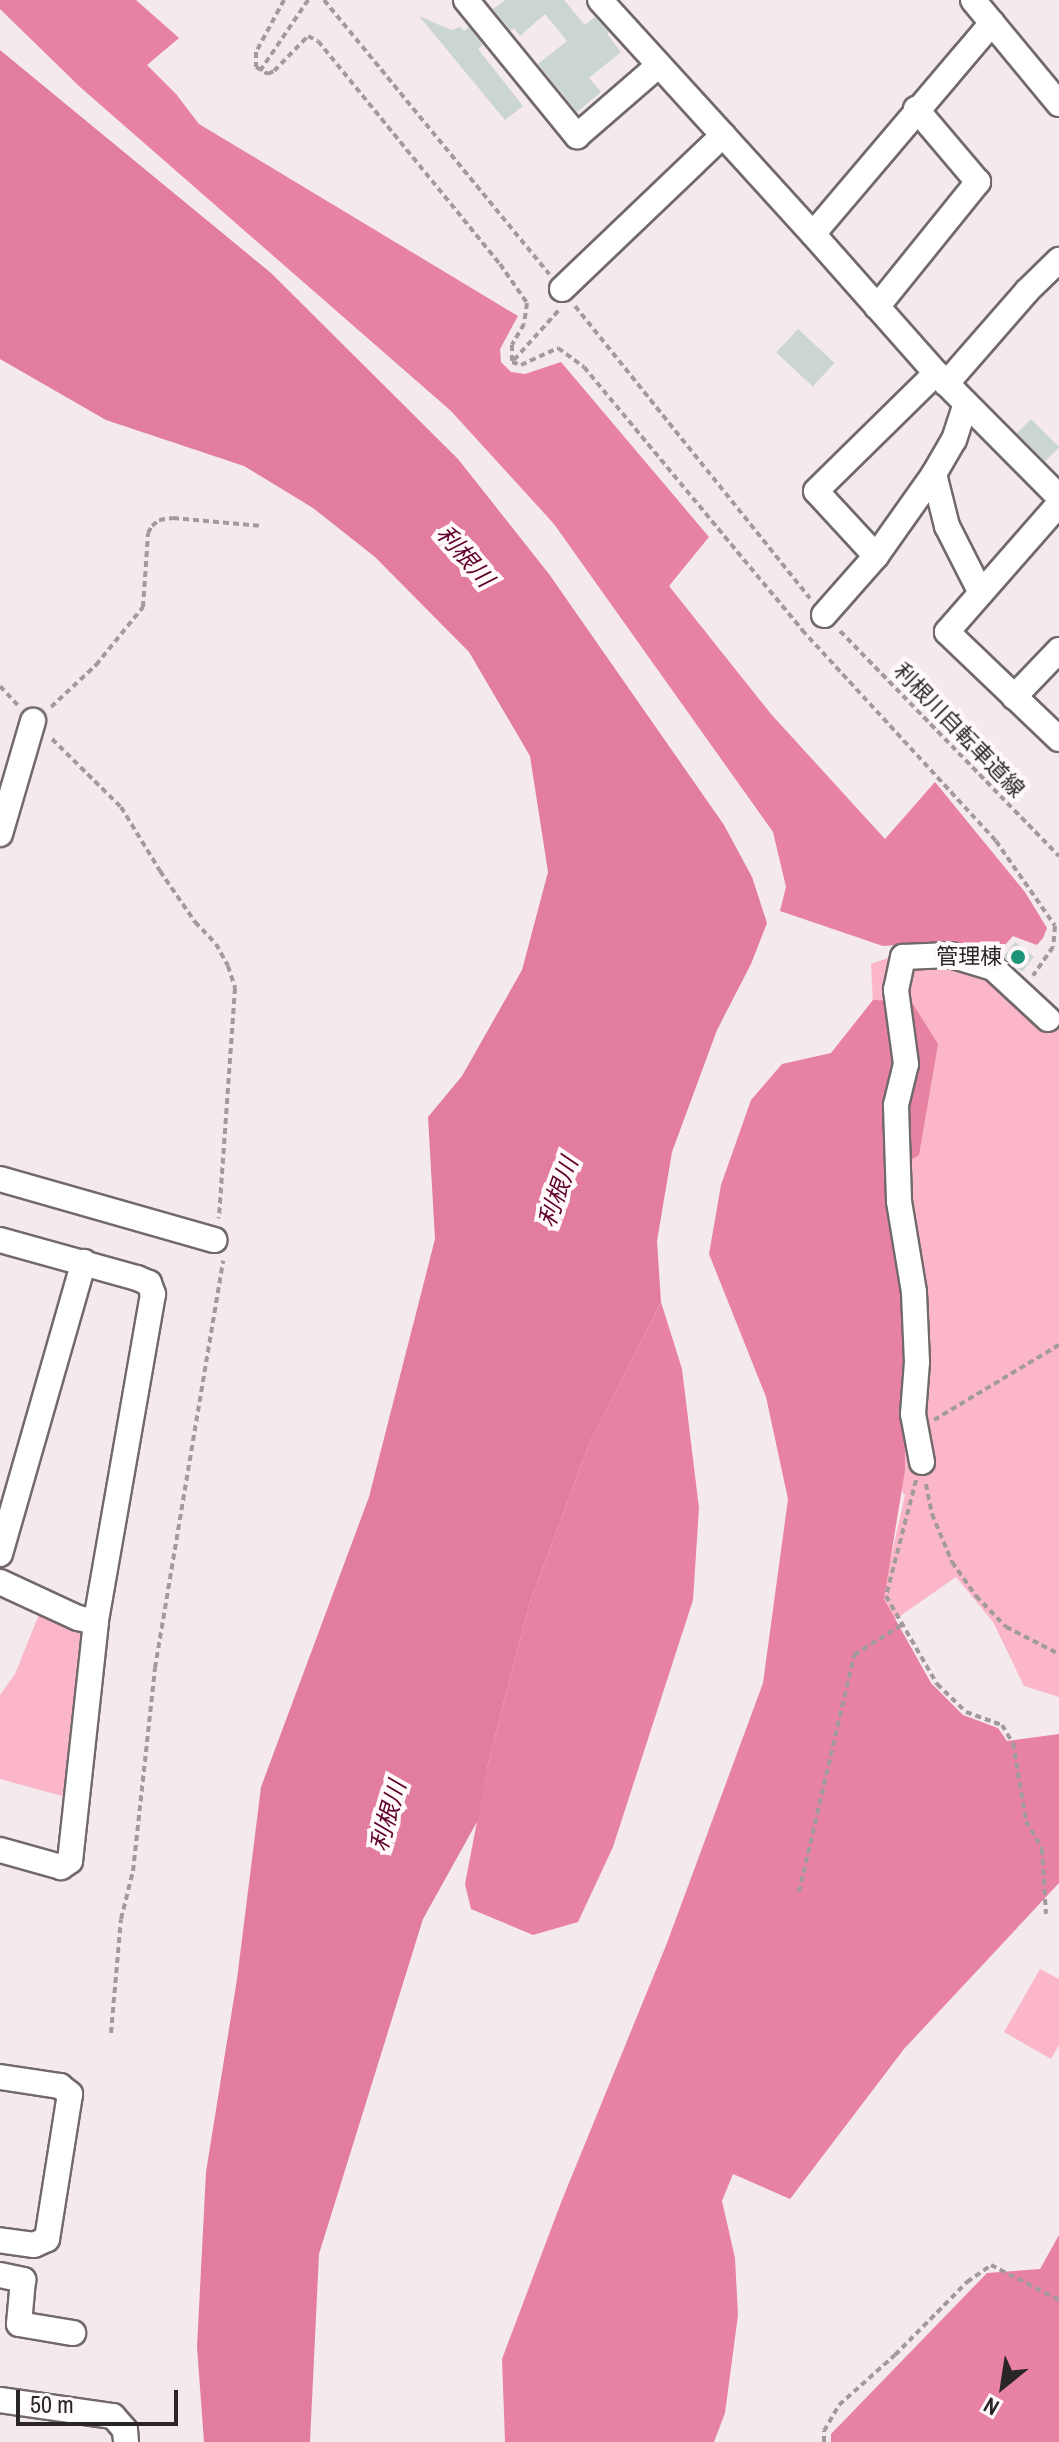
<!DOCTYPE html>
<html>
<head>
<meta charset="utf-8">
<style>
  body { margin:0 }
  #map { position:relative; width:1059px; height:2442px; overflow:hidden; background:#f4eaed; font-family:"Archivo Narrow","Noto Sans JP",sans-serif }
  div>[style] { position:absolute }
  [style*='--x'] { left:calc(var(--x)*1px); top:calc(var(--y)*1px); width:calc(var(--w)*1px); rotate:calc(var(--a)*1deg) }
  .green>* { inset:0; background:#fbb6c9 }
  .forest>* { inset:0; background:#e882a2 }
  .water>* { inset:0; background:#e37d9d }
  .building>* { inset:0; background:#cbd5d2; transform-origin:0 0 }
  .path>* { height:4px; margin-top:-2px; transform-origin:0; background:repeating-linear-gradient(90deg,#a29a9c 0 6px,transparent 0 10px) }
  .roads { filter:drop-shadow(2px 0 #72696b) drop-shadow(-2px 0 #72696b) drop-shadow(0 2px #72696b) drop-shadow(0 -2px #72696b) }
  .minor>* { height:24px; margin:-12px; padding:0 12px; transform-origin:12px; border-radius:12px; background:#fff }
  .dots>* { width:22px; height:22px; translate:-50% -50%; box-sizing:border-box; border:4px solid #fff9fa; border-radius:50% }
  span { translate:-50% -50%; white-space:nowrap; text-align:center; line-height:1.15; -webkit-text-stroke:8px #fff9fa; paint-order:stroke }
  .street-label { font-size:22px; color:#2a2627 }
  .poi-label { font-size:22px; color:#2a2627 }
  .right { translate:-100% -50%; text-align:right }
  .water-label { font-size:24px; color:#60002e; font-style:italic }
  .north { position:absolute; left:963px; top:2346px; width:80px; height:80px; -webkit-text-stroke:6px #fff9fa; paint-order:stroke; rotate:210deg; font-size:22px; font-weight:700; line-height:32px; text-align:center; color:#2a2627 }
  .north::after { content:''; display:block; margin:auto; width:28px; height:36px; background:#2a2627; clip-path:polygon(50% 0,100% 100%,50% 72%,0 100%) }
  .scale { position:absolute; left:16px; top:2390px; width:162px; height:36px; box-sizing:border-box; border:4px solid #2a2627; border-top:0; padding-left:10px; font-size:24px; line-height:28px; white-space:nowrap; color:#2a2627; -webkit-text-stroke:6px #fff9fa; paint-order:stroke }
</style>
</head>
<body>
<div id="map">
  <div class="green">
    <i style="clip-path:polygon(948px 951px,1059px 1016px,1059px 1697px,1024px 1686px,993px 1622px,956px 1577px,893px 1621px,881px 1601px,905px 1495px,859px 1443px,876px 1068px,871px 964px,899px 954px)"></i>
    <i style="clip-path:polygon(40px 1612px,75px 1627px,82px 1637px,66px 1797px,0 1779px,0 1695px,15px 1674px)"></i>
    <i style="clip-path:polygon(1040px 1969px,1059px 1979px,1059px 2045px,1051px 2059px,1004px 2032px)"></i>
  </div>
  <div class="forest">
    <i style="clip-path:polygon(0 0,136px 0,179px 38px,147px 65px,176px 94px,199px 124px,518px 316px,500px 349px,501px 362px,511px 372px,525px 374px,561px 362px,709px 537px,669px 586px,771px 714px,885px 839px,935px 782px,1025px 892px,1047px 928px,1043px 938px,1037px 945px,1013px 936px,996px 955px,939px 942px,883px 946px,780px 911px,786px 887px,773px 832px,554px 524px,451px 411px,80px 87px,0 9px)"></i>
    <i style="clip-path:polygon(873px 1000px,911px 1001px,938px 1044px,919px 1155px,900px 1167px,906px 1234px,903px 1324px,905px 1470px,884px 1599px,931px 1683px,963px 1715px,998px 1728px,1007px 1741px,1059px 1734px,1059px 1883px,904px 2049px,790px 2199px,733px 2174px,722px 2201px,735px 2258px,738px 2315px,725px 2413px,714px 2442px,505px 2442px,502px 2359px,562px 2200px,667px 1943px,763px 1683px,788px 1499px,766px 1397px,709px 1254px,721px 1185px,751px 1100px,782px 1064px,831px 1053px)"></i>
    <i style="clip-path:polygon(661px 1302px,682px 1369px,699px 1508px,693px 1600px,613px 1847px,578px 1922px,533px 1935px,471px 1909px,465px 1884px,489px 1759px,530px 1602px,589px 1444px)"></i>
    <i style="clip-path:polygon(1059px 2235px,1059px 2442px,831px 2442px,831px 2434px,987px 2273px,1040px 2269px)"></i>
  </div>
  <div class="water">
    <i style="clip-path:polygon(0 50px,271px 273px,458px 459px,549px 574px,724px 825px,752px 877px,767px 923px,751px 964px,717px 1030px,672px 1152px,657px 1241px,661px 1302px,589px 1444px,530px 1602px,489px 1759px,478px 1820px,423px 1919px,319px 2254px,310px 2442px,204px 2442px,197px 2347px,206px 2172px,237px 1979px,261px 1787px,369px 1497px,435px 1239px,428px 1117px,462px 1076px,522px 970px,548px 872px,530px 756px,469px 652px,375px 557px,313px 508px,244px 466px,106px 420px,0 359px)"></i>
  </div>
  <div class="building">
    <i style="clip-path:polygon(505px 0,564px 0,585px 25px,595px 17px,609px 32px,607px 34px,621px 52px,589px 78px,601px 92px,577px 112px,538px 64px,567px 41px,545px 14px,520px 36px,514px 28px,511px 31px,493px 9px)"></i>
    <i style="clip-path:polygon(419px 16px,451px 30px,460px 27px,464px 31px,469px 27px,483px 45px,478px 49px,523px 106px,505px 120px)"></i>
    <i style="left:798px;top:329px;width:50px;height:32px;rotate:43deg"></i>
    <i style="left:1031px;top:419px;width:40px;height:20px;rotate:45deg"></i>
    <i style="left:1015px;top:942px;width:24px;height:19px;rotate:38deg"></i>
  </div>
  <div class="path">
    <i style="--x:284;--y:0;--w:59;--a:118.3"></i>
    <i style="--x:256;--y:52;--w:15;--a:90"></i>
    <i style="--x:256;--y:67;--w:14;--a:30"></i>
    <i style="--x:268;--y:74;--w:7;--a:-27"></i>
    <i style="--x:274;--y:71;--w:49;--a:-45.8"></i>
    <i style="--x:308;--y:36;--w:11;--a:27"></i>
    <i style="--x:318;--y:41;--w:288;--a:50.8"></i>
    <i style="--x:500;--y:264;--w:47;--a:55.3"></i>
    <i style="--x:527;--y:303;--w:21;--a:98"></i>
    <i style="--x:524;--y:324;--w:24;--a:120"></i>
    <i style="--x:512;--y:345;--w:17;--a:90"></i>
    <i style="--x:512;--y:362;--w:9;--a:18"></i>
    <i style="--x:521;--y:365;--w:41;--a:-24.7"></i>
    <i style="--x:558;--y:348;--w:32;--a:36"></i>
    <i style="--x:584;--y:367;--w:342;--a:50.3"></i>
    <i style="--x:802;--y:630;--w:287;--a:47.4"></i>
    <i style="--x:996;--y:841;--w:103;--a:55.2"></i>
    <i style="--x:1055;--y:926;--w:21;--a:95"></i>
    <i style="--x:1053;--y:947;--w:35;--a:125"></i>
    <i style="--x:324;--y:0;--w:355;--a:50.6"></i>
    <i style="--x:260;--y:71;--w:86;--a:-55.9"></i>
    <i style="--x:575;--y:306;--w:375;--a:51.2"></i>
    <i style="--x:514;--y:360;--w:67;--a:-48"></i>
    <i style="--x:840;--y:631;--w:314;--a:45.8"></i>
    <i style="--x:0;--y:686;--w:26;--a:47"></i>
    <i style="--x:51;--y:707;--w:62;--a:-43"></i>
    <i style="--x:96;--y:665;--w:75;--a:-51"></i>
    <i style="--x:143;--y:607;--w:74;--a:-86.1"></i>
    <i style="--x:148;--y:533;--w:8;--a:-60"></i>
    <i style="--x:152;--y:526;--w:9;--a:-41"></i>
    <i style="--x:159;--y:520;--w:14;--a:-8"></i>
    <i style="--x:173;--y:518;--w:90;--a:5.1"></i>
    <i style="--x:52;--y:739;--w:97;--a:44.6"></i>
    <i style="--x:121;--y:807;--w:75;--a:58.6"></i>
    <i style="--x:160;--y:871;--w:62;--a:55.5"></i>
    <i style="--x:195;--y:922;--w:30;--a:46"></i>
    <i style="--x:216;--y:944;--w:25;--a:61"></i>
    <i style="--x:228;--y:966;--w:23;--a:72"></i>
    <i style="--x:235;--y:988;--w:231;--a:94"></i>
    <i style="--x:934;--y:1420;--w:146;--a:-31"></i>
    <i style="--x:916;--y:1480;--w:120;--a:104.5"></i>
    <i style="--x:886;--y:1596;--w:102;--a:59.9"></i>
    <i style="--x:937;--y:1684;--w:40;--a:44"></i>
    <i style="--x:966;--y:1712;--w:38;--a:20"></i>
    <i style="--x:1002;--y:1725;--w:21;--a:59"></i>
    <i style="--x:1013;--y:1743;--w:79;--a:80.5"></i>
    <i style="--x:1026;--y:1821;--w:32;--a:60"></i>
    <i style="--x:1042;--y:1849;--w:65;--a:86.5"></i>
    <i style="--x:926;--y:1484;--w:31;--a:79"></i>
    <i style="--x:932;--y:1514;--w:52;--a:67.4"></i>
    <i style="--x:952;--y:1562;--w:42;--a:54.8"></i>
    <i style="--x:976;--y:1596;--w:43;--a:45.9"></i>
    <i style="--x:1006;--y:1627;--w:59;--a:27"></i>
    <i style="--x:799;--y:1892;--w:243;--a:-76.9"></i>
    <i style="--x:854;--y:1655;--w:58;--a:-32.3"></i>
    <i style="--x:111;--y:2033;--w:114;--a:-85"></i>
    <i style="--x:121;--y:1919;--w:49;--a:-76"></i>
    <i style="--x:133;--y:1871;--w:204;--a:-83.8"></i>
    <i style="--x:155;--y:1668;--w:413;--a:-80.5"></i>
    <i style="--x:824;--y:2442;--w:11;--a:-90"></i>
    <i style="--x:824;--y:2431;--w:30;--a:-60"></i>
    <i style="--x:839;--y:2405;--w:75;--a:-41.8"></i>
    <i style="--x:895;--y:2355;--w:103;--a:-45.4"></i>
    <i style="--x:967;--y:2282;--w:29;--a:-35"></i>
    <i style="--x:991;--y:2265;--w:76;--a:27.2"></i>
  </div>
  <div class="roads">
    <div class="minor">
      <i style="--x:466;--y:0;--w:176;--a:50.8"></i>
      <i style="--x:577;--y:136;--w:108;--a:-40.9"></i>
      <i style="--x:600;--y:0;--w:316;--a:47.7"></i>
      <i style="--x:813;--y:234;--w:277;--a:-49.7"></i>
      <i style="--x:973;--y:0;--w:135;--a:50.4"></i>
      <i style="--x:813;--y:234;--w:186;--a:48.5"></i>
      <i style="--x:936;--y:373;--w:175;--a:45.2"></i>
      <i style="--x:562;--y:289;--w:223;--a:-43.7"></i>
      <i style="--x:877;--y:307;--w:161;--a:-51.1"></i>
      <i style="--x:978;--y:182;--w:96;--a:-130.3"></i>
      <i style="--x:946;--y:384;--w:123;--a:-48.9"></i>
      <i style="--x:1027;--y:291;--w:45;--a:-44.1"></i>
      <i style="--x:934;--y:474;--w:54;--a:76"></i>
      <i style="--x:947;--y:526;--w:75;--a:63.1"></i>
      <i style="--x:1059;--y:504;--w:170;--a:131.2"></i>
      <i style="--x:947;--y:632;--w:155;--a:43.7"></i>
      <i style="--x:876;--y:556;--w:88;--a:-132.7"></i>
      <i style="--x:816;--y:491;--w:168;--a:-44.5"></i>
      <i style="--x:824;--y:615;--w:79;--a:-48.6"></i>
      <i style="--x:876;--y:556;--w:100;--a:-54.7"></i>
      <i style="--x:934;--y:474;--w:39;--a:-60"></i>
      <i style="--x:954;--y:440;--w:38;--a:-72"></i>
      <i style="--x:1014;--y:697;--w:65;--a:-46.2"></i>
      <i style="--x:0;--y:834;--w:118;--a:-73.7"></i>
      <i style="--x:0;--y:1179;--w:223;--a:15.9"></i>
      <i style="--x:0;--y:1240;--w:142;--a:15.5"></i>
      <i style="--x:137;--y:1278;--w:13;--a:23"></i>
      <i style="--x:149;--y:1283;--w:12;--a:70"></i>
      <i style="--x:153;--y:1294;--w:333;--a:99.9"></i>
      <i style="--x:96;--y:1622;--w:240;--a:96.2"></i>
      <i style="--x:70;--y:1861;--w:11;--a:146"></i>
      <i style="--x:61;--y:1867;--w:63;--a:-164.4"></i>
      <i style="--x:922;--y:1462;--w:49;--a:-100.6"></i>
      <i style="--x:913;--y:1414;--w:52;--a:-85.6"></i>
      <i style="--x:917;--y:1362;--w:70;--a:-92.5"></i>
      <i style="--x:914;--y:1292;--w:92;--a:-99.4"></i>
      <i style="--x:899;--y:1201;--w:96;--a:-91.8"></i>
      <i style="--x:896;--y:1105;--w:42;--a:-76.3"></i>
      <i style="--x:906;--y:1064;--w:75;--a:-97.7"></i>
      <i style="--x:896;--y:990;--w:34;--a:-78"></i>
      <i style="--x:903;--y:957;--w:47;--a:-2.4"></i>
      <i style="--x:950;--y:955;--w:45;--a:16.8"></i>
      <i style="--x:993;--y:968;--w:75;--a:42.8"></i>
      <i style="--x:0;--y:1554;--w:304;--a:-74"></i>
      <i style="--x:0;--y:1582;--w:86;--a:24.8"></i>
      <i style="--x:78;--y:1618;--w:18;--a:13"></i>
      <i style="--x:0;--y:2077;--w:61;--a:8.5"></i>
      <i style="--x:60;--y:2086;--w:13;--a:39"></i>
      <i style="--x:70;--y:2094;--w:147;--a:99"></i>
      <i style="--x:47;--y:2239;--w:14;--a:155"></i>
      <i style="--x:34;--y:2245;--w:34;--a:-172"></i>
      <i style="--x:0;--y:2275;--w:24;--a:12"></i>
      <i style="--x:23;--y:2280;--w:44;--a:95.2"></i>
      <i style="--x:19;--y:2324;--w:55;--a:9.5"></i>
      <i style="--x:0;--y:2400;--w:114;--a:8.1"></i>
      <i style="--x:113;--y:2416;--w:18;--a:49"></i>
      <i style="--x:125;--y:2430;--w:12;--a:85"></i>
    </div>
  </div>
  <div class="dots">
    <i style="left:1018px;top:957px;background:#1e9478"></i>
  </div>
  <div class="street-label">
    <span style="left:959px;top:730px;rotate:46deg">利根川自転車道線</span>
  </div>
  <div class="poi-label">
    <span class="right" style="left:1002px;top:957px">管理棟</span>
  </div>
  <div class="water-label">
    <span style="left:465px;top:556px;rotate:49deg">利根川</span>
    <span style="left:558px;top:1192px;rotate:-70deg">利根川</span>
    <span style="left:388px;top:1816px;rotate:-74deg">利根川</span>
  </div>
  <div class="north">N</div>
  <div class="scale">50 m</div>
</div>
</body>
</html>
